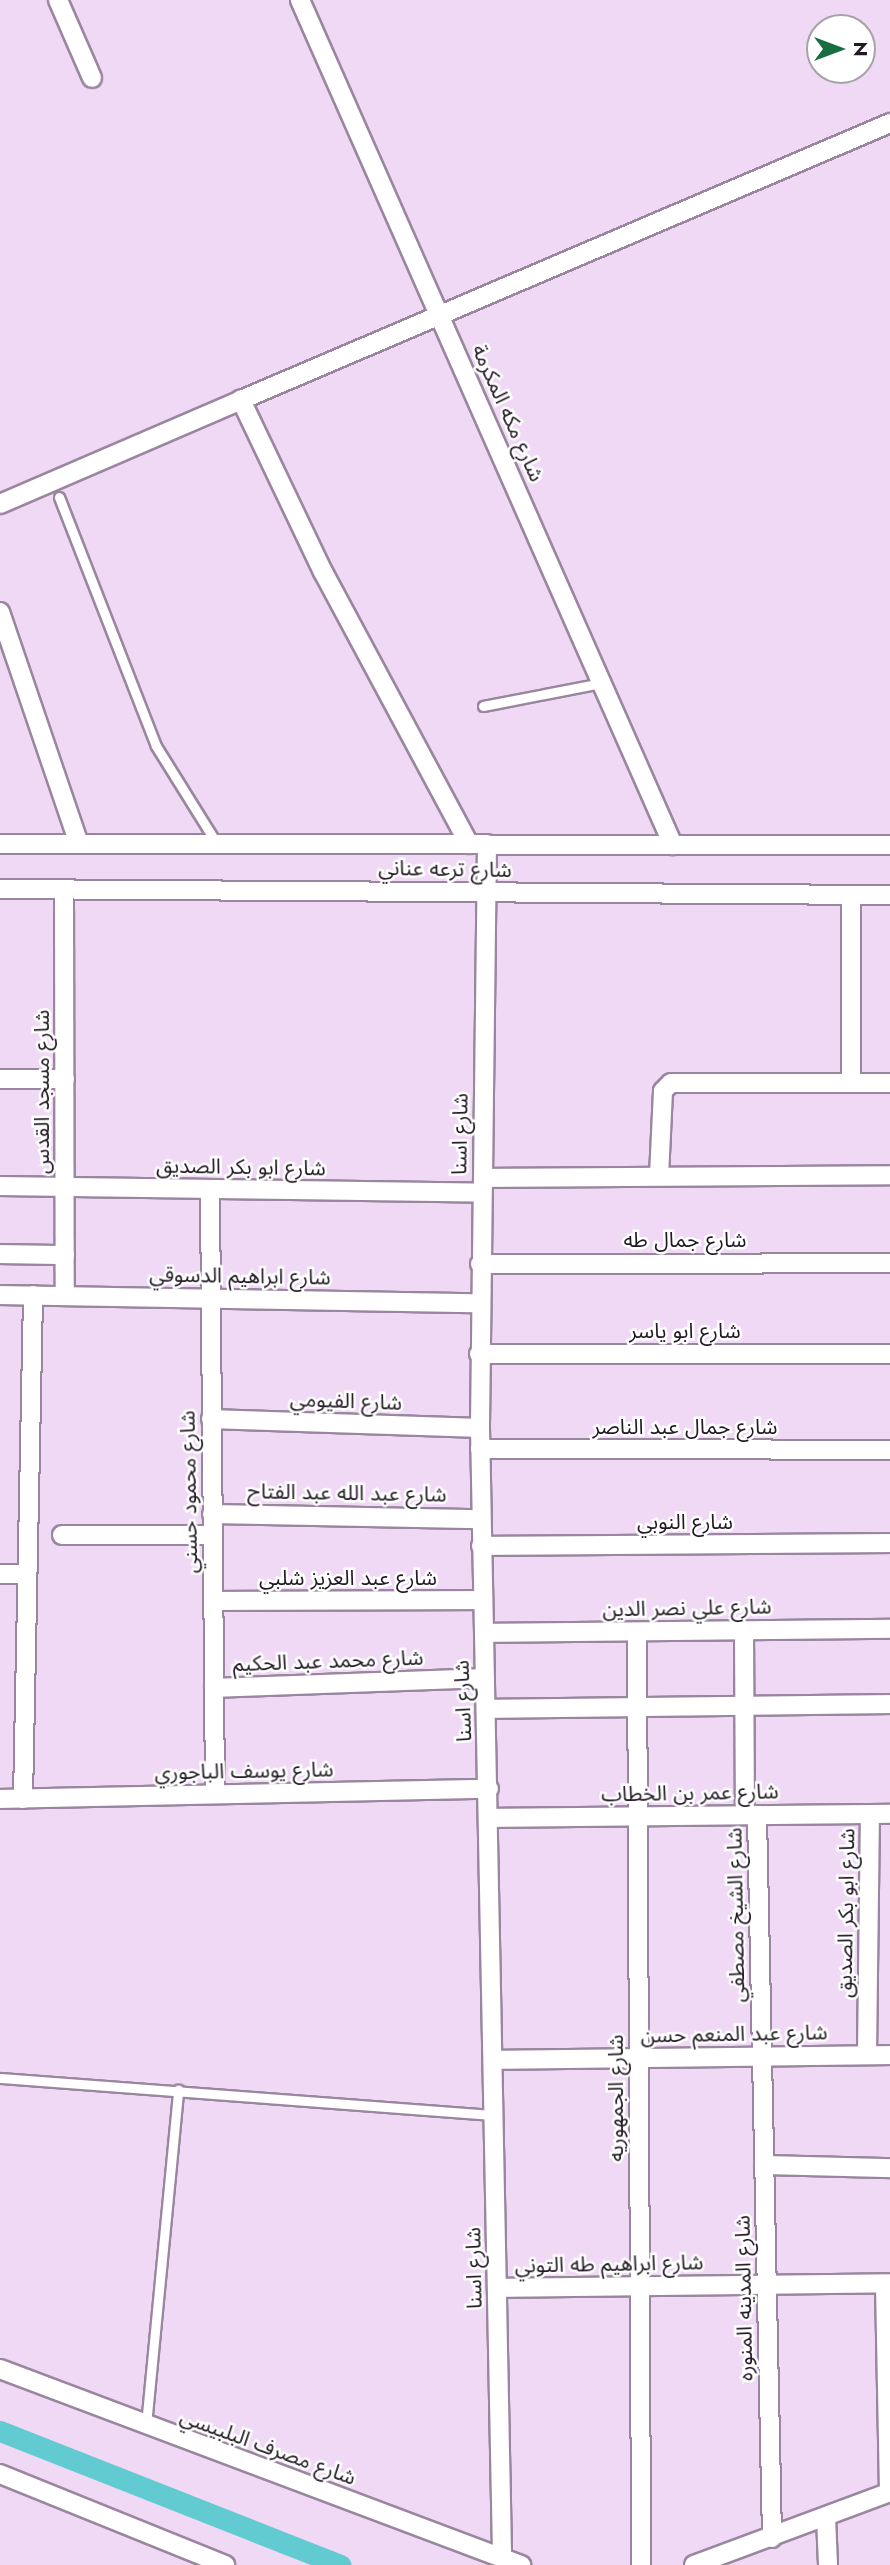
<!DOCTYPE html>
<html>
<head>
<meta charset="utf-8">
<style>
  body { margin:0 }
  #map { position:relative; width:890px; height:2565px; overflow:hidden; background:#efd9f4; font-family:Jost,"Noto Sans Arabic",sans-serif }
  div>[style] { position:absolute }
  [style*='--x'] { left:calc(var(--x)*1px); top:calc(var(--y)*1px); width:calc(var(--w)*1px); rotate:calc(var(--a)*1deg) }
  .canal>* { height:21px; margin:-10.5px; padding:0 10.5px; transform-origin:10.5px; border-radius:10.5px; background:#62cbd1 }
  .roads { filter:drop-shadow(2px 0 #9a869f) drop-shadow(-2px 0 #9a869f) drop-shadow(0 2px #9a869f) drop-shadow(0 -2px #9a869f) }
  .lane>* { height:9px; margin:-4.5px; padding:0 4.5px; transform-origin:4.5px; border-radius:4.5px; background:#fff }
  .street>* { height:18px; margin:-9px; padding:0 9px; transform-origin:9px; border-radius:9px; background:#fff }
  span { translate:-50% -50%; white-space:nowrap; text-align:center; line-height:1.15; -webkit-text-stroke:5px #fff; paint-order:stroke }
  .street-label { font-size:21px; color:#211923 }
  .north { position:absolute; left:806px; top:14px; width:70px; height:70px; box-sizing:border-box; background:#fff; border:2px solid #a6a3a7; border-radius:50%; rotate:90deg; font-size:19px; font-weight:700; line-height:28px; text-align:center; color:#211923 }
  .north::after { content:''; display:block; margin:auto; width:24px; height:32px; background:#196e40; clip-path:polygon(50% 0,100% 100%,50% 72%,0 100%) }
</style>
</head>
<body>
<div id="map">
  <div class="canal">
    <i style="--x:0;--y:2431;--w:366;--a:21.5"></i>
  </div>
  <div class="roads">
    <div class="lane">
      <i style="--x:59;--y:497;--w:267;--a:68.7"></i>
      <i style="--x:156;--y:746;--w:115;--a:58.1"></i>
      <i style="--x:483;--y:706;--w:120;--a:-11"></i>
      <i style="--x:0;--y:2078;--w:496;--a:4.3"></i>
      <i style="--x:146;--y:2425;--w:337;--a:-84.5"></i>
    </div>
    <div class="street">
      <i style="--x:58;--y:0;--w:85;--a:66.4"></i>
      <i style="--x:300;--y:0;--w:924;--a:66.18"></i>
      <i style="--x:0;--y:504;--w:262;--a:-23.3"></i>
      <i style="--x:0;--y:612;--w:245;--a:71.2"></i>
      <i style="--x:0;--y:844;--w:890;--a:0.06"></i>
      <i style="--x:469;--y:844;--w:309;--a:-118.2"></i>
      <i style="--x:323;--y:572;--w:191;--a:-115.5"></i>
      <i style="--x:241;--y:400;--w:706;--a:-23.11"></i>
      <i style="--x:487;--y:844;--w:584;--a:90.69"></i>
      <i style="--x:480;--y:1428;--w:1129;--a:88.88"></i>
      <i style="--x:0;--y:889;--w:890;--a:0.39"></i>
      <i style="--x:64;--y:890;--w:405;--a:89.9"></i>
      <i style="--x:851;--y:895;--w:188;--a:90"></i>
      <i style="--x:0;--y:1079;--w:65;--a:0"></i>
      <i style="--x:659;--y:1176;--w:85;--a:-87.3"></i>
      <i style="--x:663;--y:1091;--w:11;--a:-45"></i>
      <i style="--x:671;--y:1083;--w:219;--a:0"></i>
      <i style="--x:483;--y:1178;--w:407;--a:-0.4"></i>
      <i style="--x:0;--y:1186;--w:482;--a:0.8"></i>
      <i style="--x:210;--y:1190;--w:604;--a:89.53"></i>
      <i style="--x:0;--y:1254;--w:65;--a:0.9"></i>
      <i style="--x:480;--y:1264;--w:410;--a:-0.1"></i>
      <i style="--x:0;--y:1295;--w:480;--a:1"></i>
      <i style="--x:479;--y:1354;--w:411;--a:0"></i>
      <i style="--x:211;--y:1419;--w:269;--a:1.9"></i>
      <i style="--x:480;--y:1449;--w:410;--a:0.1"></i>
      <i style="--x:212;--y:1514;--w:269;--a:1.1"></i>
      <i style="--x:62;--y:1535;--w:150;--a:0"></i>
      <i style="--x:481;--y:1546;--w:409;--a:-0.4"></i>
      <i style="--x:0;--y:1574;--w:25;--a:0"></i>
      <i style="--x:213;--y:1601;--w:270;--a:-0.2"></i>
      <i style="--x:744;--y:1631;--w:184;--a:89.7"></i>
      <i style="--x:637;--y:1632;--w:933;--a:89.75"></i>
      <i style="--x:484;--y:1633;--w:406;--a:-0.6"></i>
      <i style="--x:214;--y:1688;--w:271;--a:-2.1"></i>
      <i style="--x:486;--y:1709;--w:404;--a:-0.7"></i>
      <i style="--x:0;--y:1799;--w:489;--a:-1.2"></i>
      <i style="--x:23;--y:1799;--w:504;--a:-88.86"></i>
      <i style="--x:757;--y:1815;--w:723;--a:88.81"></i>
      <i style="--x:490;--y:1818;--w:400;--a:-0.6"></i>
      <i style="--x:867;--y:2055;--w:241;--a:-89.3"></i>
      <i style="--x:494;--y:2060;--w:396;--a:-0.7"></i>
      <i style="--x:764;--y:2165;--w:126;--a:1.4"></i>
      <i style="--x:885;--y:2284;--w:208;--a:88.9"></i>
      <i style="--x:497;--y:2288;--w:393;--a:-0.7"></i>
      <i style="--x:0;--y:2369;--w:557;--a:20.62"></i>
      <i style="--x:0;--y:2474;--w:243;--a:22"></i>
      <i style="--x:826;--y:2517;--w:48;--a:87.6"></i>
      <i style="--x:694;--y:2565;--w:209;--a:-20.4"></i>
    </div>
  </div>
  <div class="street-label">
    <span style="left:508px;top:413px;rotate:66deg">شارع مكه المكرمة</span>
    <span style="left:445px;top:869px;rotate:1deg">شارع ترعه عناني</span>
    <span style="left:42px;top:1092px;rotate:-90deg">شارع مسجد القدس</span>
    <span style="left:460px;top:1134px;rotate:-89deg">شارع اسنا</span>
    <span style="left:241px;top:1167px;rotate:1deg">شارع ابو بكر الصديق</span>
    <span style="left:685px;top:1240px">شارع جمال طه</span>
    <span style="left:240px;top:1276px;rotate:1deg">شارع ابراهيم الدسوقي</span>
    <span style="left:685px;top:1331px">شارع ابو ياسر</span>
    <span style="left:346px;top:1401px;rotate:2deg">شارع الفيومي</span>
    <span style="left:685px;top:1427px">شارع جمال عبد الناصر</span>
    <span style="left:189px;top:1492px;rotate:-91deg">شارع محمود حسني</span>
    <span style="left:347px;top:1493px;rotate:1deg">شارع عبد الله عبد الفتاح</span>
    <span style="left:685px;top:1522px">شارع النوبي</span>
    <span style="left:348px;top:1578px">شارع عبد العزيز شلبي</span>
    <span style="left:687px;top:1608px;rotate:-1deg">شارع علي نصر الدين</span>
    <span style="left:328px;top:1661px;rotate:-2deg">شارع محمد عبد الحكيم</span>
    <span style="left:463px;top:1701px;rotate:-92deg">شارع اسنا</span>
    <span style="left:244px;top:1771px;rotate:-1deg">شارع يوسف الباجوري</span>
    <span style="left:690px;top:1793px;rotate:-1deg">شارع عمر بن الخطاب</span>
    <span style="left:846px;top:1913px;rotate:-89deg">شارع ابو بكر الصديق</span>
    <span style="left:736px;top:1915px;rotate:-91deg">شارع الشيخ مصطفي</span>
    <span style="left:734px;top:2034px;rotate:-1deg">شارع عبد المنعم حسن</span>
    <span style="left:616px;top:2098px;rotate:-90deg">شارع الجمهوريه</span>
    <span style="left:609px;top:2264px;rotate:-1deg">شارع ابراهيم طه التوني</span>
    <span style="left:474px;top:2268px;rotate:-91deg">شارع اسنا</span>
    <span style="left:744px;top:2298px;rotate:-91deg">شارع المدينه المنوره</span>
    <span style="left:268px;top:2447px;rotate:20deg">شارع مصرف البلبيسي</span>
  </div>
  <div class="north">N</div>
</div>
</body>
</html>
